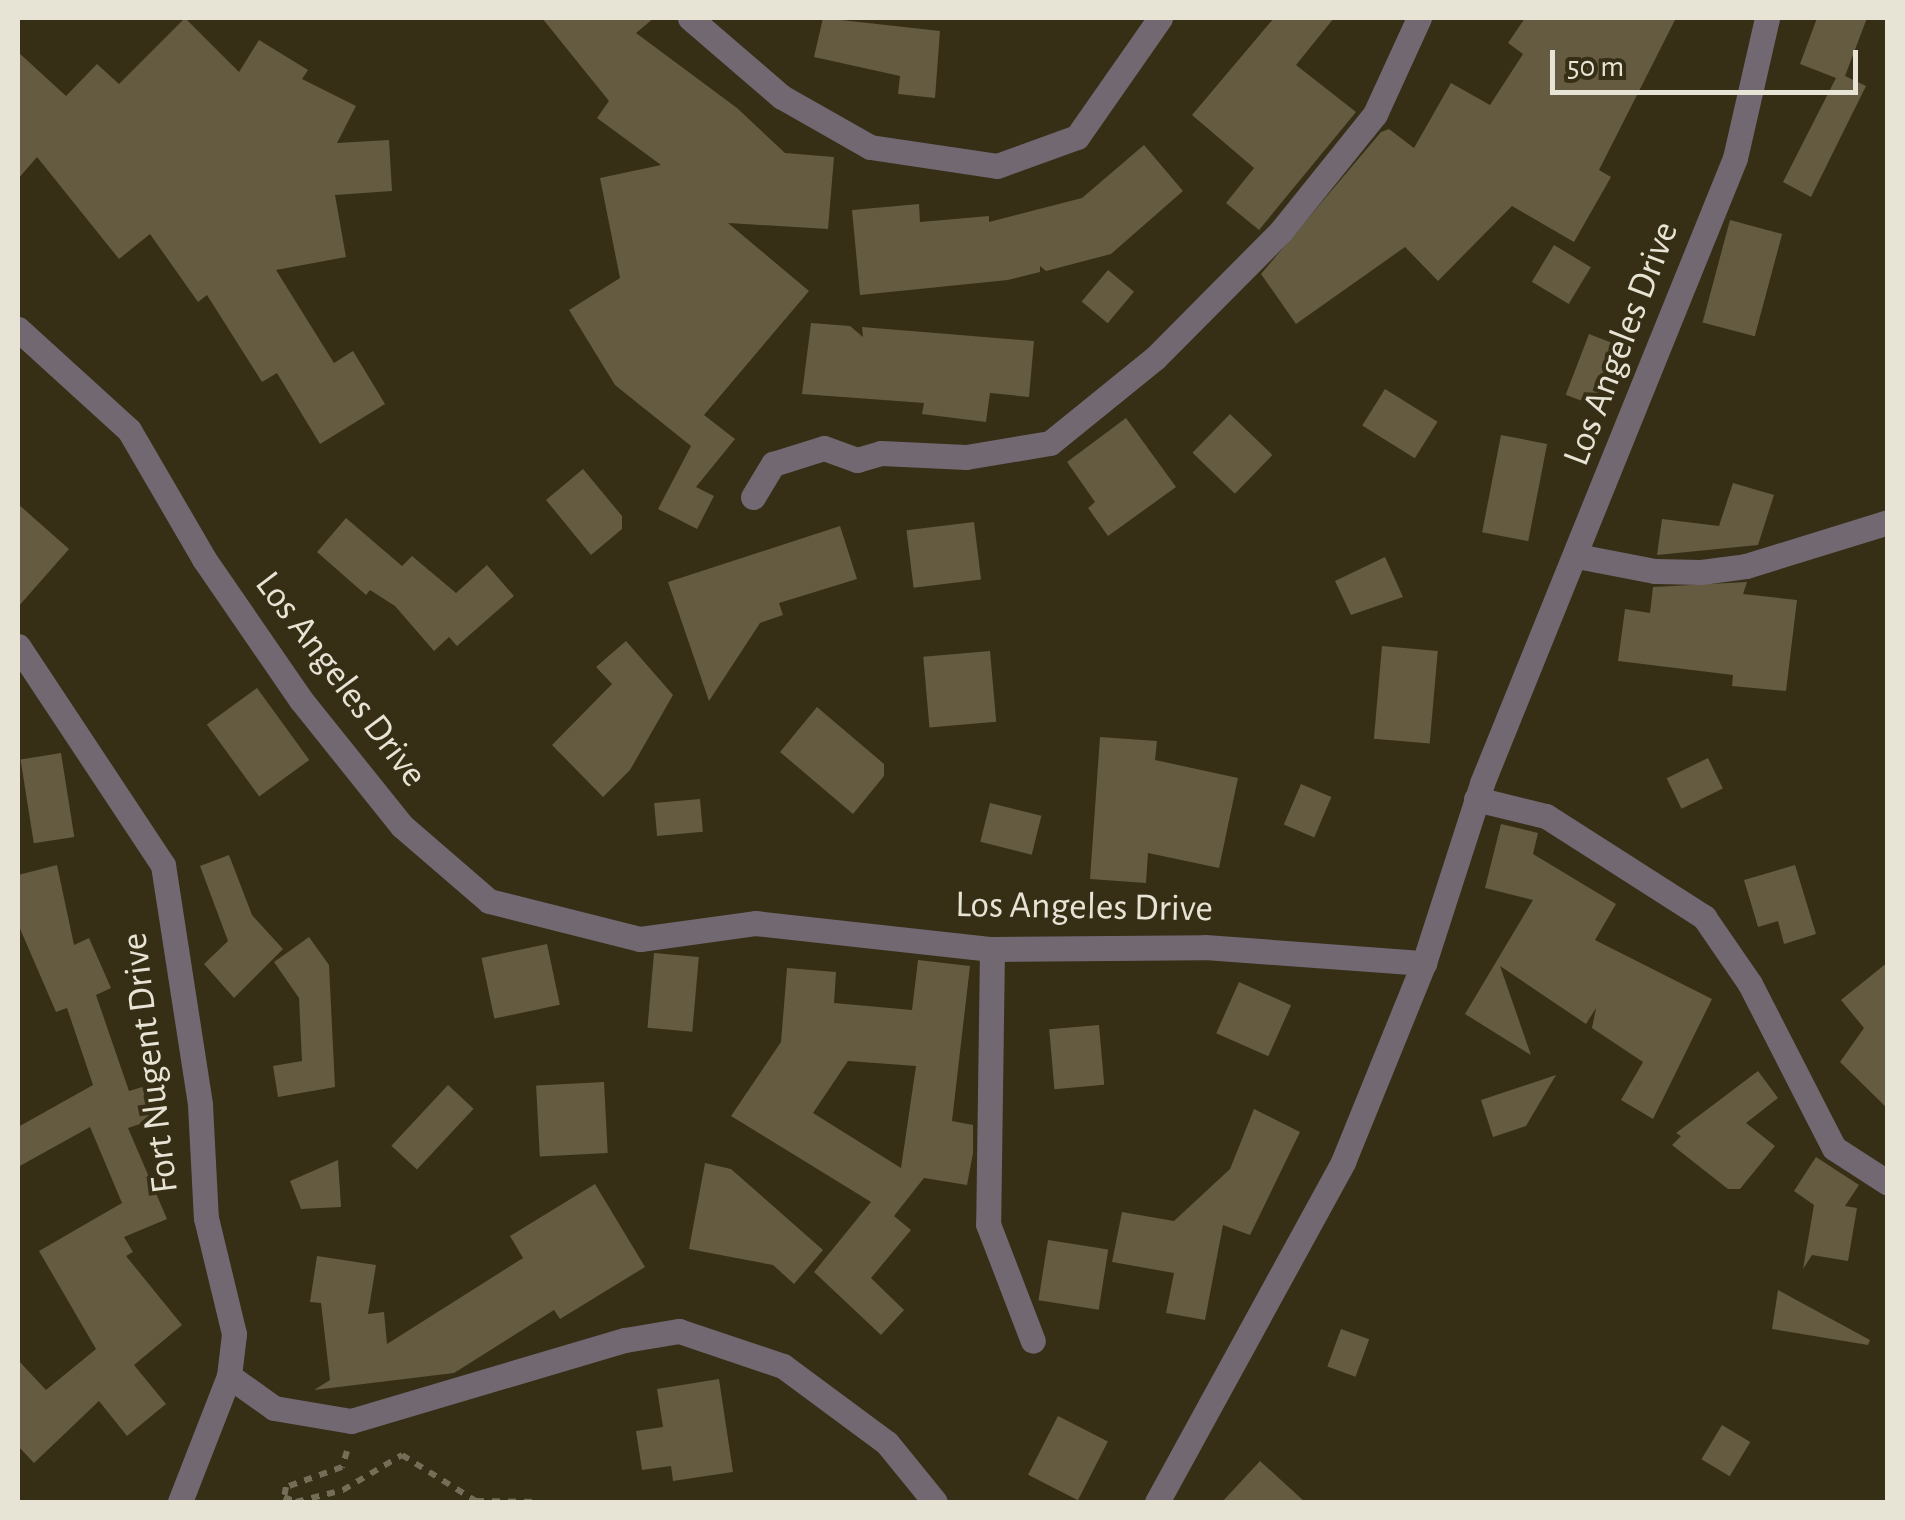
<!DOCTYPE html>
<html>
<head>
<meta charset="utf-8">
<style>
  body { margin:0 }
  #map { position:relative; width:1905px; height:1520px; overflow:hidden; background:#362e15; font-family:"Alegreya Sans",sans-serif }
  div>[style] { position:absolute }
  [style*='--x'] { left:calc(var(--x)*1px); top:calc(var(--y)*1px); width:calc(var(--w)*1px); rotate:calc(var(--a)*1deg) }
  .building>* { inset:0; background:#645b41; transform-origin:0 0 }
  .path>* { height:6px; margin-top:-3px; transform-origin:0; background:repeating-linear-gradient(90deg,#746e58 0 8px,transparent 0 16px) }
  .minor>* { height:25px; margin:-12.5px; padding:0 12.5px; transform-origin:12.5px; border-radius:12.5px; background:#716872 }
  span { translate:-50% -50%; white-space:nowrap; text-align:center; line-height:1.15; -webkit-text-stroke:8px #362e15; paint-order:stroke }
  .street-label { font-size:38px; color:#e8e4d5 }
  .frame { position:absolute; inset:0; border:20px solid #e8e4d5; pointer-events:none }
  .scale { position:absolute; left:1550px; top:50px; width:308px; height:45px; box-sizing:border-box; border:5px solid #e8e4d5; border-top:0; padding-left:12px; font-size:30px; line-height:35px; white-space:nowrap; color:#e8e4d5; -webkit-text-stroke:8px #362e15; paint-order:stroke }
</style>
</head>
<body>
<div id="map">
  <div class="building">
    <i style="clip-path:polygon(185px 18px,239px 72px,259px 40px,308px 70px,302px 79px,356px 106px,337px 143px,389px 140px,392px 191px,335px 195px,346px 257px,276px 270px,334px 363px,353px 351px,385px 404px,320px 444px,277px 373px,262px 382px,207px 295px,198px 302px,150px 234px,119px 259px,37px 157px,18px 179px,18px 52px,66px 96px,97px 64px,119px 84px)"></i>
    <i style="clip-path:polygon(542px 18px,654px 18px,636px 33px,737px 108px,785px 153px,834px 157px,828px 229px,728px 223px,809px 291px,704px 415px,735px 439px,696px 487px,714px 496px,697px 529px,658px 509px,691px 446px,615px 385px,569px 310px,620px 278px,600px 178px,661px 165px,597px 118px,609px 101px)"></i>
    <i style="clip-path:polygon(823px 18px,940px 31px,935px 98px,898px 94px,900px 76px,814px 57px)"></i>
    <i style="clip-path:polygon(1274px 18px,1334px 18px,1296px 65px,1356px 112px,1259px 230px,1226px 203px,1254px 168px,1192px 115px)"></i>
    <i style="clip-path:polygon(1525px 18px,1676px 18px,1599px 170px,1611px 177px,1574px 242px,1512px 206px,1438px 281px,1405px 247px,1296px 324px,1261px 274px,1381px 132px,1389px 129px,1414px 148px,1451px 83px,1490px 105px,1523px 54px,1508px 43px)"></i>
    <i style="clip-path:polygon(1817px 18px,1867px 18px,1845px 76px,1866px 86px,1811px 197px,1783px 182px,1836px 78px,1800px 64px)"></i>
    <i style="clip-path:polygon(1144px 145px,1183px 191px,1111px 254px,1046px 271px,1040px 266px,1040px 272px,1008px 280px,860px 295px,852px 210px,919px 204px,920px 222px,989px 216px,989px 222px,1082px 198px)"></i>
    <i style="left:1730px;top:220px;width:54px;height:106px;rotate:15deg"></i>
    <i style="left:1554px;top:245px;width:43px;height:43px;rotate:31deg"></i>
    <i style="left:1108px;top:270px;width:34px;height:41px;rotate:40deg"></i>
    <i style="clip-path:polygon(811px 323px,850px 326px,863px 337px,862px 327px,1034px 341px,1029px 397px,990px 393px,986px 422px,922px 414px,924px 403px,802px 394px)"></i>
    <i style="left:1589px;top:334px;width:39px;height:65px;rotate:21deg"></i>
    <i style="left:1385px;top:389px;width:62px;height:43px;rotate:32deg"></i>
    <i style="left:1230px;top:414px;width:59px;height:54px;rotate:44deg"></i>
    <i style="clip-path:polygon(1126px 418px,1176px 487px,1108px 536px,1088px 508px,1095px 502px,1067px 462px)"></i>
    <i style="left:1501px;top:435px;width:47px;height:99px;rotate:11deg"></i>
    <i style="clip-path:polygon(583px 469px,622px 516px,622px 529px,591px 555px,546px 500px)"></i>
    <i style="clip-path:polygon(1733px 483px,1774px 495px,1758px 545px,1657px 555px,1662px 519px,1719px 526px)"></i>
    <i style="clip-path:polygon(18px 504px,69px 549px,18px 607px)"></i>
    <i style="clip-path:polygon(346px 518px,402px 566px,412px 556px,456px 593px,487px 565px,514px 596px,457px 646px,449px 637px,434px 651px,395px 606px,370px 590px,366px 595px,317px 552px)"></i>
    <i style="left:974px;top:522px;width:58px;height:68px;rotate:83deg"></i>
    <i style="clip-path:polygon(840px 526px,857px 579px,779px 603px,783px 615px,760px 623px,709px 701px,668px 582px)"></i>
    <i style="clip-path:polygon(1385px 557px,1403px 597px,1351px 615px,1335px 581px)"></i>
    <i style="clip-path:polygon(1747px 582px,1743px 594px,1797px 600px,1786px 691px,1732px 686px,1733px 675px,1618px 661px,1625px 609px,1650px 613px,1653px 587px)"></i>
    <i style="clip-path:polygon(626px 641px,673px 695px,630px 770px,603px 797px,552px 745px,612px 684px,596px 667px)"></i>
    <i style="left:1382px;top:646px;width:56px;height:93px;rotate:5deg"></i>
    <i style="left:990px;top:651px;width:71px;height:67px;rotate:85deg"></i>
    <i style="left:257px;top:688px;width:89px;height:62px;rotate:54deg"></i>
    <i style="clip-path:polygon(817px 707px,884px 764px,884px 776px,853px 814px,780px 752px)"></i>
    <i style="clip-path:polygon(1100px 737px,1157px 741px,1155px 760px,1238px 778px,1219px 868px,1148px 853px,1146px 883px,1090px 879px)"></i>
    <i style="left:61px;top:753px;width:85px;height:41px;rotate:81deg"></i>
    <i style="left:1708px;top:758px;width:34px;height:46px;rotate:64deg"></i>
    <i style="left:1301px;top:784px;width:33px;height:44px;rotate:23deg"></i>
    <i style="left:700px;top:799px;width:33px;height:46px;rotate:85deg"></i>
    <i style="left:990px;top:803px;width:53px;height:40px;rotate:14deg"></i>
    <i style="clip-path:polygon(1501px 824px,1538px 833px,1533px 854px,1616px 904px,1595px 940px,1712px 999px,1653px 1119px,1621px 1100px,1643px 1062px,1592px 1028px,1596px 1008px,1586px 1024px,1500px 966px,1531px 1055px,1465px 1014px,1533px 900px,1485px 888px)"></i>
    <i style="clip-path:polygon(229px 855px,252px 915px,283px 949px,234px 998px,204px 964px,228px 941px,200px 866px)"></i>
    <i style="clip-path:polygon(57px 865px,74px 945px,89px 938px,111px 988px,96px 995px,129px 1091px,149px 1085px,161px 1117px,128px 1128px,167px 1219px,124px 1237px,133px 1252px,126px 1256px,182px 1325px,134px 1365px,166px 1404px,127px 1436px,99px 1401px,34px 1463px,18px 1446px,18px 1360px,46px 1390px,96px 1349px,39px 1251px,122px 1203px,90px 1127px,18px 1167px,18px 1127px,93px 1085px,67px 1008px,56px 1012px,18px 924px,18px 875px)"></i>
    <i style="clip-path:polygon(1795px 865px,1816px 934px,1784px 944px,1778px 921px,1758px 927px,1744px 880px)"></i>
    <i style="clip-path:polygon(309px 937px,329px 965px,335px 1087px,278px 1097px,273px 1066px,302px 1061px,299px 998px,274px 962px)"></i>
    <i style="left:547px;top:944px;width:62px;height:67px;rotate:78deg"></i>
    <i style="left:654px;top:953px;width:45px;height:75px;rotate:5deg"></i>
    <i style="clip-path:polygon(evenodd,918px 960px,970px 966px,952px 1121px,973px 1125px,973px 1153px,967px 1185px,924px 1178px,894px 1216px,911px 1230px,871px 1278px,904px 1310px,881px 1335px,814px 1272px,871px 1202px,731px 1116px,781px 1042px,787px 968px,836px 972px,834px 1003px,912px 1010px,918px 960px,848px 1061px,916px 1066px,901px 1168px,813px 1113px,848px 1061px)"></i>
    <i style="clip-path:polygon(1888px 962px,1888px 1109px,1840px 1062px,1864px 1028px,1841px 1000px)"></i>
    <i style="left:1239px;top:982px;width:57px;height:56px;rotate:24deg"></i>
    <i style="left:1099px;top:1025px;width:60px;height:50px;rotate:85deg"></i>
    <i style="clip-path:polygon(1758px 1071px,1778px 1098px,1746px 1123px,1775px 1146px,1740px 1189px,1728px 1189px,1672px 1145px,1681px 1136px,1676px 1133px)"></i>
    <i style="clip-path:polygon(1556px 1075px,1526px 1126px,1493px 1137px,1481px 1100px)"></i>
    <i style="left:604px;top:1082px;width:71px;height:68px;rotate:87deg"></i>
    <i style="left:448px;top:1085px;width:35px;height:83px;rotate:43deg"></i>
    <i style="clip-path:polygon(1254px 1109px,1300px 1132px,1250px 1235px,1223px 1225px,1205px 1320px,1166px 1313px,1174px 1273px,1112px 1262px,1122px 1212px,1174px 1221px,1230px 1169px)"></i>
    <i style="clip-path:polygon(1816px 1157px,1859px 1185px,1845px 1206px,1857px 1208px,1848px 1261px,1812px 1255px,1803px 1269px,1814px 1205px,1794px 1191px)"></i>
    <i style="clip-path:polygon(338px 1160px,341px 1207px,301px 1209px,290px 1181px)"></i>
    <i style="clip-path:polygon(705px 1163px,731px 1169px,823px 1250px,794px 1284px,773px 1265px,689px 1249px)"></i>
    <i style="clip-path:polygon(595px 1184px,645px 1267px,560px 1319px,554px 1310px,454px 1373px,314px 1390px,330px 1380px,321px 1303px,310px 1302px,317px 1256px,376px 1265px,368px 1314px,384px 1312px,387px 1344px,523px 1258px,510px 1236px)"></i>
    <i style="left:1048px;top:1240px;width:61px;height:61px;rotate:9deg"></i>
    <i style="clip-path:polygon(1778px 1290px,1870px 1340px,1868px 1345px,1772px 1329px)"></i>
    <i style="left:1341px;top:1329px;width:30px;height:40px;rotate:20deg"></i>
    <i style="clip-path:polygon(719px 1379px,733px 1472px,673px 1481px,671px 1466px,642px 1470px,636px 1431px,663px 1427px,657px 1389px)"></i>
    <i style="left:1058px;top:1416px;width:56px;height:66px;rotate:27deg"></i>
    <i style="left:1722px;top:1425px;width:33px;height:40px;rotate:31deg"></i>
    <i style="clip-path:polygon(1260px 1461px,1305px 1502px,1222px 1502px)"></i>
  </div>
  <div class="path">
    <i style="--x:347;--y:1451;--w:17;--a:107"></i>
    <i style="--x:342;--y:1467;--w:59;--a:160.3"></i>
    <i style="--x:286;--y:1487;--w:10;--a:101"></i>
    <i style="--x:284;--y:1497;--w:13;--a:23"></i>
    <i style="--x:296;--y:1502;--w:49;--a:-14.3"></i>
    <i style="--x:343;--y:1490;--w:69;--a:-30.7"></i>
    <i style="--x:402;--y:1455;--w:87;--a:31.9"></i>
    <i style="--x:476;--y:1501;--w:61;--a:0.9"></i>
  </div>
  <div class="minor">
    <i style="--x:690;--y:18;--w:121;--a:40.7"></i>
    <i style="--x:782;--y:97;--w:101;--a:29.6"></i>
    <i style="--x:870;--y:147;--w:128;--a:8.5"></i>
    <i style="--x:997;--y:166;--w:85;--a:-19.9"></i>
    <i style="--x:1077;--y:137;--w:145;--a:-55.1"></i>
    <i style="--x:18;--y:329;--w:150;--a:42.3"></i>
    <i style="--x:129;--y:430;--w:149;--a:59.8"></i>
    <i style="--x:204;--y:559;--w:171;--a:55.5"></i>
    <i style="--x:301;--y:700;--w:161;--a:51.3"></i>
    <i style="--x:402;--y:826;--w:115;--a:40.8"></i>
    <i style="--x:489;--y:901;--w:156;--a:14.1"></i>
    <i style="--x:640;--y:939;--w:116;--a:-7.9"></i>
    <i style="--x:755;--y:923;--w:238;--a:6.3"></i>
    <i style="--x:992;--y:949;--w:213;--a:-0.5"></i>
    <i style="--x:1205;--y:947;--w:220;--a:4.2"></i>
    <i style="--x:1424;--y:963;--w:189;--a:-72.1"></i>
    <i style="--x:1482;--y:783;--w:674;--a:-67.96"></i>
    <i style="--x:1735;--y:158;--w:144;--a:-77.1"></i>
    <i style="--x:753;--y:497;--w:39;--a:-59"></i>
    <i style="--x:773;--y:464;--w:53;--a:-17.4"></i>
    <i style="--x:824;--y:448;--w:35;--a:20"></i>
    <i style="--x:857;--y:460;--w:25;--a:-16"></i>
    <i style="--x:881;--y:453;--w:85;--a:2.7"></i>
    <i style="--x:966;--y:457;--w:85;--a:-9.5"></i>
    <i style="--x:1050;--y:443;--w:135;--a:-39"></i>
    <i style="--x:1155;--y:358;--w:179;--a:-45.2"></i>
    <i style="--x:1281;--y:231;--w:150;--a:-51.2"></i>
    <i style="--x:1375;--y:114;--w:106;--a:-65.4"></i>
    <i style="--x:1577;--y:556;--w:79;--a:10.9"></i>
    <i style="--x:1655;--y:571;--w:46;--a:1.2"></i>
    <i style="--x:1701;--y:572;--w:45;--a:-7.6"></i>
    <i style="--x:1746;--y:566;--w:149;--a:-17.2"></i>
    <i style="--x:18;--y:646;--w:263;--a:56.5"></i>
    <i style="--x:163;--y:865;--w:243;--a:81.2"></i>
    <i style="--x:200;--y:1105;--w:113;--a:87"></i>
    <i style="--x:206;--y:1218;--w:119;--a:76.4"></i>
    <i style="--x:234;--y:1334;--w:42;--a:96.8"></i>
    <i style="--x:229;--y:1376;--w:135;--a:111.3"></i>
    <i style="--x:1476;--y:799;--w:72;--a:13.7"></i>
    <i style="--x:1546;--y:816;--w:188;--a:32.6"></i>
    <i style="--x:1704;--y:917;--w:81;--a:55.5"></i>
    <i style="--x:1750;--y:984;--w:184;--a:62.9"></i>
    <i style="--x:1834;--y:1148;--w:64;--a:32.9"></i>
    <i style="--x:992;--y:949;--w:275;--a:90.8"></i>
    <i style="--x:988;--y:1224;--w:125;--a:69"></i>
    <i style="--x:229;--y:1376;--w:55;--a:35.4"></i>
    <i style="--x:274;--y:1408;--w:78;--a:9.6"></i>
    <i style="--x:351;--y:1421;--w:286;--a:-16.5"></i>
    <i style="--x:625;--y:1340;--w:55;--a:-9.5"></i>
    <i style="--x:679;--y:1331;--w:110;--a:18.6"></i>
    <i style="--x:783;--y:1366;--w:129;--a:36.5"></i>
    <i style="--x:887;--y:1443;--w:76;--a:50.9"></i>
    <i style="--x:1157;--y:1502;--w:388;--a:-61.3"></i>
    <i style="--x:1343;--y:1162;--w:215;--a:-67.9"></i>
  </div>
  <div class="street-label">
    <span style="left:1622px;top:344px;rotate:-69deg">Los Angeles Drive</span>
    <span style="left:340px;top:680px;rotate:53deg">Los Angeles Drive</span>
    <span style="left:1084px;top:908px;rotate:1deg">Los Angeles Drive</span>
    <span style="left:151px;top:1063px;rotate:-97deg">Fort Nugent Drive</span>
  </div>
  <div class="frame"></div>
  <div class="scale">50 m</div>
</div>
</body>
</html>
